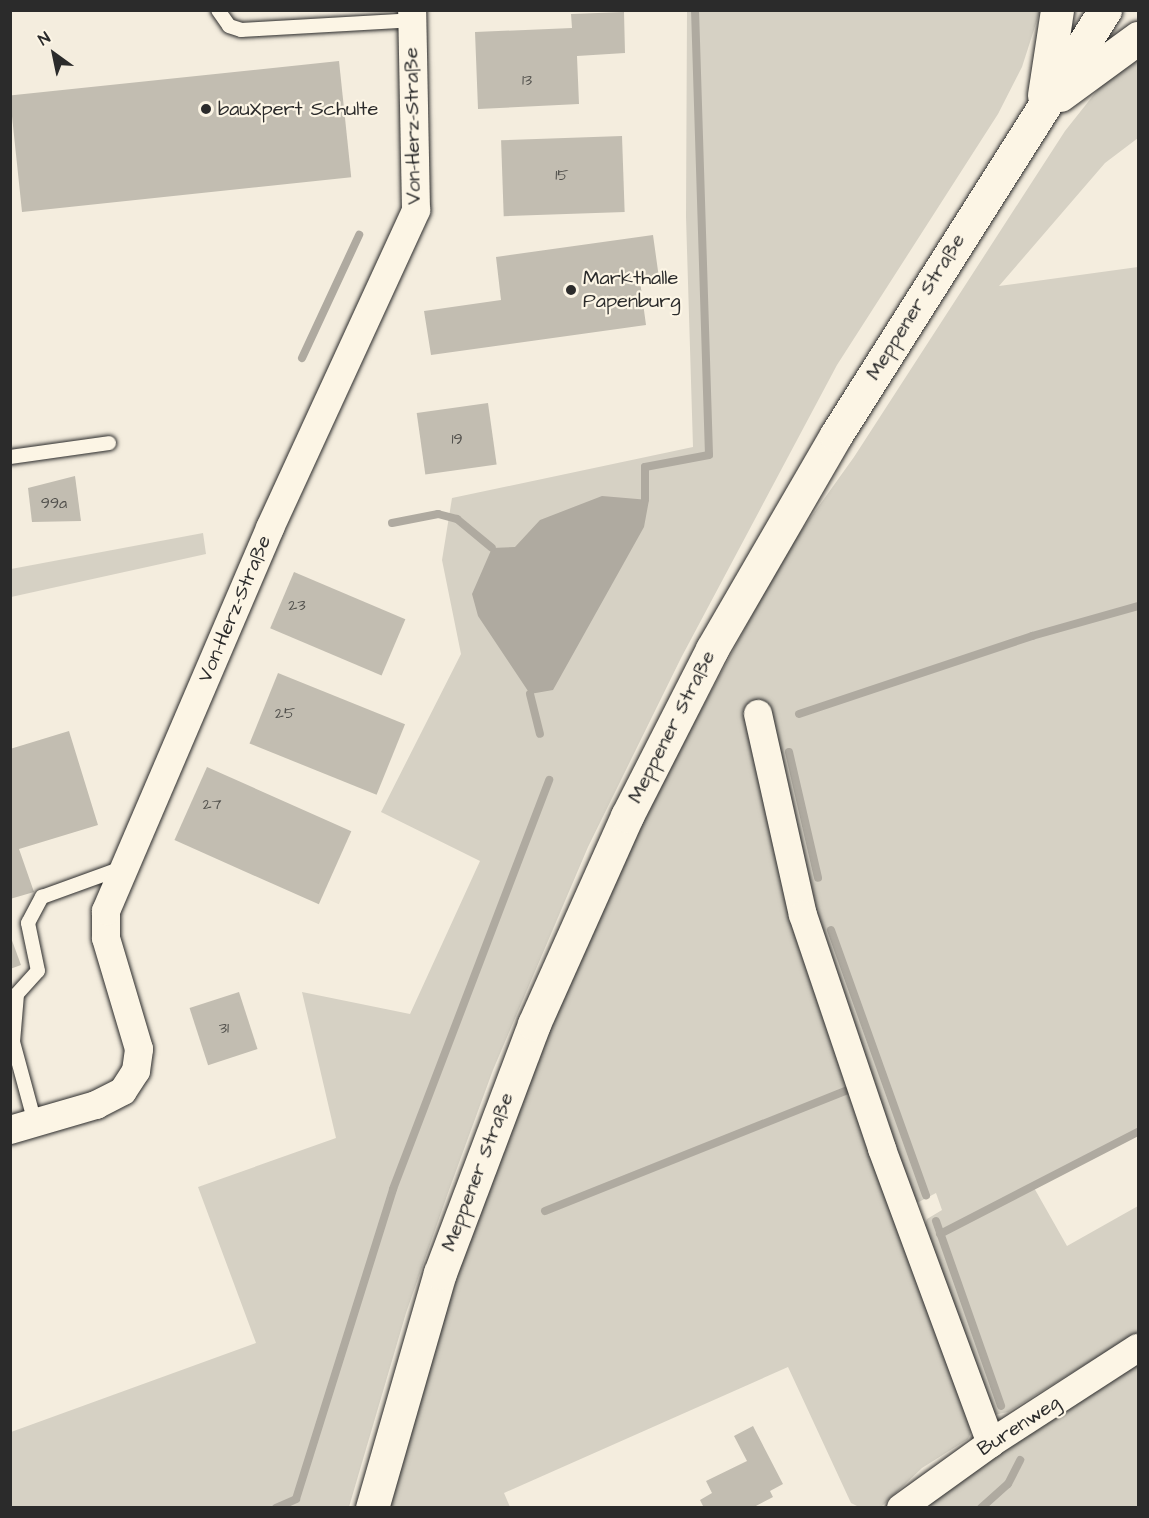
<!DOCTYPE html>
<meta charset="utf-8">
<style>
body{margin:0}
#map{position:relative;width:1149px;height:1518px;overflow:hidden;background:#f4edde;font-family:"Architects Daughter",sans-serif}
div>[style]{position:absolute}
.green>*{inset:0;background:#d6d1c4}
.water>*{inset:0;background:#afaaa0}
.stream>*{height:8px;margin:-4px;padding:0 4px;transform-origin:4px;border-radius:4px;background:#afaaa0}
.building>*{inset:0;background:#c2bdb1;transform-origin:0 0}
.roads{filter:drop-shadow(0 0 2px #2b2b2b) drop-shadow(0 0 2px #2b2b2b)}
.lane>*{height:14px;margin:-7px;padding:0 7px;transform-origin:7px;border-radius:7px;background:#fcf5e5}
.street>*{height:28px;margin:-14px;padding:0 14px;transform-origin:14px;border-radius:14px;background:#fcf5e5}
.primary>*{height:33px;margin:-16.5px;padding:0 16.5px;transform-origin:16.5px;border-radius:16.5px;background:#fcf5e5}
.dots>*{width:16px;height:16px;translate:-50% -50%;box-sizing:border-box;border:3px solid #fcf5e5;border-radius:50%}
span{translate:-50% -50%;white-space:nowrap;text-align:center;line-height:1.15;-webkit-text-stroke:4.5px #fcf5e5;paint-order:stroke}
.number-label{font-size:16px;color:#51504c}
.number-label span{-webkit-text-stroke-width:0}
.poi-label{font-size:20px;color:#2b2b2b}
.left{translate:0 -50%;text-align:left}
.street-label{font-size:20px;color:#2b2b2b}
.frame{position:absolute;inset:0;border:12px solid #2b2b2b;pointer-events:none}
.north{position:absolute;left:24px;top:24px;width:60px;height:60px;-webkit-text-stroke:4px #fcf5e5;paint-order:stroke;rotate:327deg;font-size:16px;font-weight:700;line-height:24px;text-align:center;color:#2b2b2b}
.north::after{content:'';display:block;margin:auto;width:21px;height:27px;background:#2b2b2b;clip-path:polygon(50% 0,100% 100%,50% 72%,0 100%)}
</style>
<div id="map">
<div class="green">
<i style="clip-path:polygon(687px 11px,1040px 11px,1022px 67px,998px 114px,837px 365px,681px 658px,588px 847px,493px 1070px,449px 1190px,406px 1313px,349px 1507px,11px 1508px,11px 1432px,256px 1343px,198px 1187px,336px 1138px,302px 992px,410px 1014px,480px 861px,381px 812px,461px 654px,442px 560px,452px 498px,693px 447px,686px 217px)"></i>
<i style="clip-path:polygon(1138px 52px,1138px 138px,1105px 163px,999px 286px,1138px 267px,1138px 1132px,1033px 1186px,1067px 1246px,1138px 1206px,1138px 1332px,1008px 1412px,994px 1415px,923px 1230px,927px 1219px,942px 1210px,936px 1193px,915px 1204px,756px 741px,974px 1426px,968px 1439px,922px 1468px,881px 1507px,859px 1507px,851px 1503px,788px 1367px,504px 1493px,510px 1507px,386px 1508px,463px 1258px,548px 1031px,651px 803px,786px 552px,854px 457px,1065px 131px,1103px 83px)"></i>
<i style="clip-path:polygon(203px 533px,206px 554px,11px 597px,11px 569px)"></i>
<i style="clip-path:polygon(1138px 1359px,1138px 1507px,928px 1508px,932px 1500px)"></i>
</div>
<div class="water">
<i style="clip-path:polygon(602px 496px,649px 500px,644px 527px,553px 690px,530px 694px,478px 616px,472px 594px,492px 548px,515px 547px,540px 520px)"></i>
</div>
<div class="stream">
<i style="left:302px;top:358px;width:136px;rotate:-65.1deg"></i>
<i style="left:645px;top:499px;width:32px;rotate:-90deg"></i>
<i style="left:645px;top:467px;width:65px;rotate:-10.6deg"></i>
<i style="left:709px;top:455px;width:445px;rotate:-91.8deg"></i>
<i style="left:392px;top:523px;width:47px;rotate:-11.1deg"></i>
<i style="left:438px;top:514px;width:20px;rotate:15deg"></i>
<i style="left:457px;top:519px;width:45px;rotate:39.6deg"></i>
<i style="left:530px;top:694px;width:41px;rotate:76deg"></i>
<i style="left:799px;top:714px;width:246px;rotate:-18.5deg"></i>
<i style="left:1032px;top:636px;width:110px;rotate:-15.8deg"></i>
<i style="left:789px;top:752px;width:129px;rotate:77deg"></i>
<i style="left:831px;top:930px;width:282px;rotate:70.3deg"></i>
<i style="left:545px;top:1211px;width:326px;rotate:-21.8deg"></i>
<i style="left:936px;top:1221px;width:196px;rotate:70.6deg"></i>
<i style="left:940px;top:1234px;width:223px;rotate:-27.3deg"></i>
<i style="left:276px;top:1508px;width:22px;rotate:-24deg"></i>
<i style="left:296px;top:1499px;width:325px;rotate:-72.6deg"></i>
<i style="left:393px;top:1189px;width:438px;rotate:-69.1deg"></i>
<i style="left:981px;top:1508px;width:36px;rotate:-42deg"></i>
<i style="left:1008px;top:1484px;width:27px;rotate:-63deg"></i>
</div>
<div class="building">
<i style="clip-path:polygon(624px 12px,625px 53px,577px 56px,579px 104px,478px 109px,475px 32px,572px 28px,571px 14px)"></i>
<i style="left:339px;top:61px;width:117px;height:331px;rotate:84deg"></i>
<i style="left:622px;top:136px;width:76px;height:121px;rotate:88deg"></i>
<i style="clip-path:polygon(653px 235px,659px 278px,640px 281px,646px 325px,431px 355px,424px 311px,501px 300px,496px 257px)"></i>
<i style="left:488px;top:403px;width:62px;height:72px;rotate:82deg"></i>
<i style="clip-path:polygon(75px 476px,81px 521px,32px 522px,28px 488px)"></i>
<i style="left:294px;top:572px;width:121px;height:61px;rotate:23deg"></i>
<i style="left:278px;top:673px;width:137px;height:76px;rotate:22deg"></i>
<i style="clip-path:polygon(69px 731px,98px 825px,19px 849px,34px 892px,10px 899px,10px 749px)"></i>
<i style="left:207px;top:767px;width:158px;height:80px;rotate:24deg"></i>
<i style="clip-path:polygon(10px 935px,21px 965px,10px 969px)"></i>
<i style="left:239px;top:992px;width:60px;height:52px;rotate:72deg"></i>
<i style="clip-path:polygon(753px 1426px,783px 1484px,770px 1491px,773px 1497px,752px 1508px,704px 1508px,700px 1500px,712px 1493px,706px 1481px,747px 1461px,734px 1436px)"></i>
</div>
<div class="roads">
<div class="lane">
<i style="left:218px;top:10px;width:19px;rotate:55deg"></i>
<i style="left:229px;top:26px;width:13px;rotate:18deg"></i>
<i style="left:241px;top:30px;width:171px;rotate:-3.3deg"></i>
<i style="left:10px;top:457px;width:100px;rotate:-8deg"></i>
<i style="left:35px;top:1123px;width:84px;rotate:-105.2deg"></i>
<i style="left:13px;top:1042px;width:48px;rotate:-85.2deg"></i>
<i style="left:17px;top:994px;width:31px;rotate:-48deg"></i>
<i style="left:38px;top:971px;width:49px;rotate:-101.8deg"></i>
<i style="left:28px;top:923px;width:30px;rotate:-62deg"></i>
<i style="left:42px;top:897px;width:85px;rotate:-19.9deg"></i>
</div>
<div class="street">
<i style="left:758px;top:714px;width:206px;rotate:77.4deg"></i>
<i style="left:803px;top:915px;width:247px;rotate:71.3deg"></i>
<i style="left:882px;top:1149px;width:314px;rotate:69.7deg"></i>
<i style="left:10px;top:1130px;width:90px;rotate:-16.2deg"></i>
<i style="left:96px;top:1105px;width:30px;rotate:-27deg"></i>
<i style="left:123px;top:1091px;width:24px;rotate:-57deg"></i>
<i style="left:136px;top:1071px;width:22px;rotate:-82deg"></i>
<i style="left:139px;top:1049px;width:116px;rotate:-106.6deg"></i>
<i style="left:106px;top:938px;width:27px;rotate:-90deg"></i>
<i style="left:106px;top:911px;width:417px;rotate:-66.8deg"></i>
<i style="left:270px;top:528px;width:350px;rotate:-65.3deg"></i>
<i style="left:416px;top:210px;width:200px;rotate:-91.1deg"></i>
<i style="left:901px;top:1508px;width:111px;rotate:-35.8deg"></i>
<i style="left:991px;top:1443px;width:175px;rotate:-32.9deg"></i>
</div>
<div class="primary">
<i style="left:1044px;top:95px;width:86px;rotate:-81.3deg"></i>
<i style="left:1060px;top:95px;width:97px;rotate:-36.2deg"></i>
<i style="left:372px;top:1508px;width:245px;rotate:-73.9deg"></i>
<i style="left:440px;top:1273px;width:266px;rotate:-69.3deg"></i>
<i style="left:534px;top:1024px;width:228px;rotate:-65.9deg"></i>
<i style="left:627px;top:816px;width:187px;rotate:-63deg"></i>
<i style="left:712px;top:649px;width:247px;rotate:-59.9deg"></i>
<i style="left:836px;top:435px;width:503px;rotate:-57.67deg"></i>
</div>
</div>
<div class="dots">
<i style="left:206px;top:109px;background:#2b2b2b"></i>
<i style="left:571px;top:290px;background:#2b2b2b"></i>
</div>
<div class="number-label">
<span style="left:527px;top:80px">13</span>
<span style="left:562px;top:175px">15</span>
<span style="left:457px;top:439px">19</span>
<span style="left:54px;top:503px">99a</span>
<span style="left:297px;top:605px">23</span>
<span style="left:285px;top:713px">25</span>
<span style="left:212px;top:804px">27</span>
<span style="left:224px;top:1028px">31</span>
</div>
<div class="poi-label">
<span class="left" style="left:218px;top:109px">bauXpert Schulte</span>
<span class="left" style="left:583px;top:290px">Markthalle<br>Papenburg</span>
</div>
<div class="street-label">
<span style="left:413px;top:126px;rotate:-91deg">Von-Herz-Straße</span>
<span style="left:916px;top:307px;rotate:-58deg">Meppener Straße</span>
<span style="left:235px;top:609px;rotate:-67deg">Von-Herz-Straße</span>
<span style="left:672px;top:727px;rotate:-63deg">Meppener Straße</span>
<span style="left:478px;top:1172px;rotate:-69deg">Meppener Straße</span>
<span style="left:1019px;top:1426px;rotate:-33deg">Burenweg</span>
</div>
<div class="frame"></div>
<div class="north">N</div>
</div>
